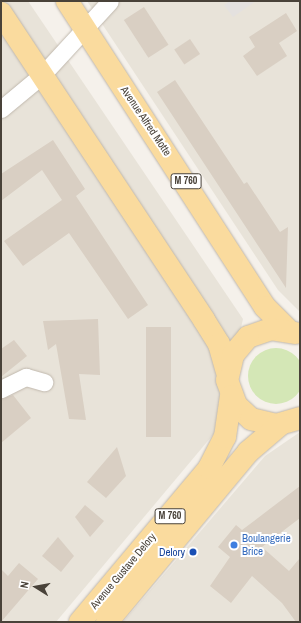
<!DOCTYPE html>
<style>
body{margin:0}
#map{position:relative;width:301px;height:623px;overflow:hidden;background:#f5f1eb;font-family:"Archivo Narrow",sans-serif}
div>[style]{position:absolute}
.residential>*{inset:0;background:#e8e3d9}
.green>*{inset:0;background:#d4e7b6}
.round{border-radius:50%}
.parking>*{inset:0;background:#e4e1df}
.building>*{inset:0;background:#d9cfc3;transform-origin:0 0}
.roads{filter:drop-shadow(0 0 1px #c0b8ad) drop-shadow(0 0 1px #c0b8ad)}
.minor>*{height:17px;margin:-8.5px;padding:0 8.5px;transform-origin:8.5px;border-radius:8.5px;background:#fff}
.primary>*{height:22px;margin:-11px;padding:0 11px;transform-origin:11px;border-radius:11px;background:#fadb9e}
.dots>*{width:11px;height:11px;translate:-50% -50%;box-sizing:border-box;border:2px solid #fff;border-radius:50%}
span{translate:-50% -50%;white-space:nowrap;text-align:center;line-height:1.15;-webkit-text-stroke:4px #fff;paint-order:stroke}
.shield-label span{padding:1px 3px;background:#fff;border:1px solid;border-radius:3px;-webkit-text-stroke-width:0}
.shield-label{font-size:10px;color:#494239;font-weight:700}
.street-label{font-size:11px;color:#494239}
.shop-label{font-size:11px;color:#366cbe}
.left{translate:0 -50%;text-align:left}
.transit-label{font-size:11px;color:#164399}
.right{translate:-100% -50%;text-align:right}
.frame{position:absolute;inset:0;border:2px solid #494239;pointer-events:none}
.north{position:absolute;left:16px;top:567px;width:40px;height:40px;-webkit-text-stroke:3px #fff;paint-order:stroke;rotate:281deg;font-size:11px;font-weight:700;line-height:16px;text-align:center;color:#494239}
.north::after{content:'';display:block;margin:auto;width:14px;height:18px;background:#494239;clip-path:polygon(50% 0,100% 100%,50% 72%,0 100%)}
</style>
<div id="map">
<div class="residential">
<i style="clip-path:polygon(1px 1px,28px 1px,243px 319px,217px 430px,56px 622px,1px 622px)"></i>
<i style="clip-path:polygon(87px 1px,300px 1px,300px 312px,278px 290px)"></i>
<i style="clip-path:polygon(300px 432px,300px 622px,123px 622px,265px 456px)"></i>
</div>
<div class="green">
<i class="round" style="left:248px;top:348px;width:56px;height:56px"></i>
</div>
<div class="parking">
<i style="clip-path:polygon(230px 1px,256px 1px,233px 17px,224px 5px)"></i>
</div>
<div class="building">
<i style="left:144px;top:7px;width:45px;height:24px;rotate:57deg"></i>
<i style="clip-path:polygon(286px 13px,297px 31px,279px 43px,287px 56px,257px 76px,243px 56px,255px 47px,249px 37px)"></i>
<i style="left:190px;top:39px;width:18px;height:19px;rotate:56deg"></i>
<i style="clip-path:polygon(175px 80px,244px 184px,247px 182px,280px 232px,288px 227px,286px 288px,157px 92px)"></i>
<i style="clip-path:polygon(53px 140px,85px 189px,76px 196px,148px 305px,128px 319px,69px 233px,23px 266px,4px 241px,62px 200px,42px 170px,1px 201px,1px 174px)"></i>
<i style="clip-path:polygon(98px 319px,100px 375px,79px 374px,86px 420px,69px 419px,56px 344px,48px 350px,43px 321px)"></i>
<i style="left:146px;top:327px;width:25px;height:110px"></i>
<i style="clip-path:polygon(14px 340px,27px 356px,1px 377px,1px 349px)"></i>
<i style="clip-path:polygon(13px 395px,31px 418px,1px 443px,1px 399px)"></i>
<i style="clip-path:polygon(117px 447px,126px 476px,106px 498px,87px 482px)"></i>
<i style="clip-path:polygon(300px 486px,300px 518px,262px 547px,289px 571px,300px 558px,300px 622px,296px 622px,282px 603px,252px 576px,231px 603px,210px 586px,230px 557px,218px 547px,236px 525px,242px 530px)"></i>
<i style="clip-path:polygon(85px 505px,104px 521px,90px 537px,75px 517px)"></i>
<i style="clip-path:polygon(58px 537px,74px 556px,61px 572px,42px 556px)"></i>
<i style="clip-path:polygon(19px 563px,38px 579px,1px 622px,1px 569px,8px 576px)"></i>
</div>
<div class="roads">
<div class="minor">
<i style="left:1px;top:109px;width:53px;rotate:-39.7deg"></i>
<i style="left:42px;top:75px;width:100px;rotate:-47.4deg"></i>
<i style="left:1px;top:389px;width:28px;rotate:-26deg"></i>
<i style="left:26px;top:377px;width:19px;rotate:16deg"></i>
</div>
<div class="primary">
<i style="left:67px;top:1px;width:364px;rotate:57.1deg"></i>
<i style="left:265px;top:307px;width:34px;rotate:45deg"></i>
<i style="left:1px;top:13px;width:368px;rotate:56.5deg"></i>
<i style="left:204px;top:320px;width:28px;rotate:58deg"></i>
<i style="left:219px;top:344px;width:29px;rotate:74deg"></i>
<i style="left:295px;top:333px;width:24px;rotate:-171deg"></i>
<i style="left:271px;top:329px;width:24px;rotate:161deg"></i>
<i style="left:248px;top:337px;width:23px;rotate:130deg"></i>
<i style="left:233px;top:355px;width:26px;rotate:103deg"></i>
<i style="left:227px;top:380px;width:27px;rotate:70deg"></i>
<i style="left:236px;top:405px;width:21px;rotate:43deg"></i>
<i style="left:251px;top:419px;width:26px;rotate:13deg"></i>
<i style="left:276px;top:425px;width:25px;rotate:-16deg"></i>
<i style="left:80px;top:622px;width:201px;rotate:-50deg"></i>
<i style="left:209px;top:468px;width:35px;rotate:-63deg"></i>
<i style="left:225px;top:437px;width:41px;rotate:-81.7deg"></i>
<i style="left:107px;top:622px;width:221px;rotate:-50.3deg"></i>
<i style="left:248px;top:452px;width:43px;rotate:-40.3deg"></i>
</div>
</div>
<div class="dots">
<i style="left:234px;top:545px;background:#3f7fe0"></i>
<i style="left:193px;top:552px;background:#1a4fb4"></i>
</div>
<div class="shield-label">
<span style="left:186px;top:181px">M 760</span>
<span style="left:170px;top:516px">M 760</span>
</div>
<div class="street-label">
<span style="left:146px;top:121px;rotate:56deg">Avenue Alfred Motte</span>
<span style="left:123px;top:571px;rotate:-50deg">Avenue Gustave Delory</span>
</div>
<div class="shop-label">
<span class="left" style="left:242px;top:545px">Boulangerie<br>Brice</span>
</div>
<div class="transit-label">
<span class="right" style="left:185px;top:552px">Delory</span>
</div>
<div class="frame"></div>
<div class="north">N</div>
</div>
